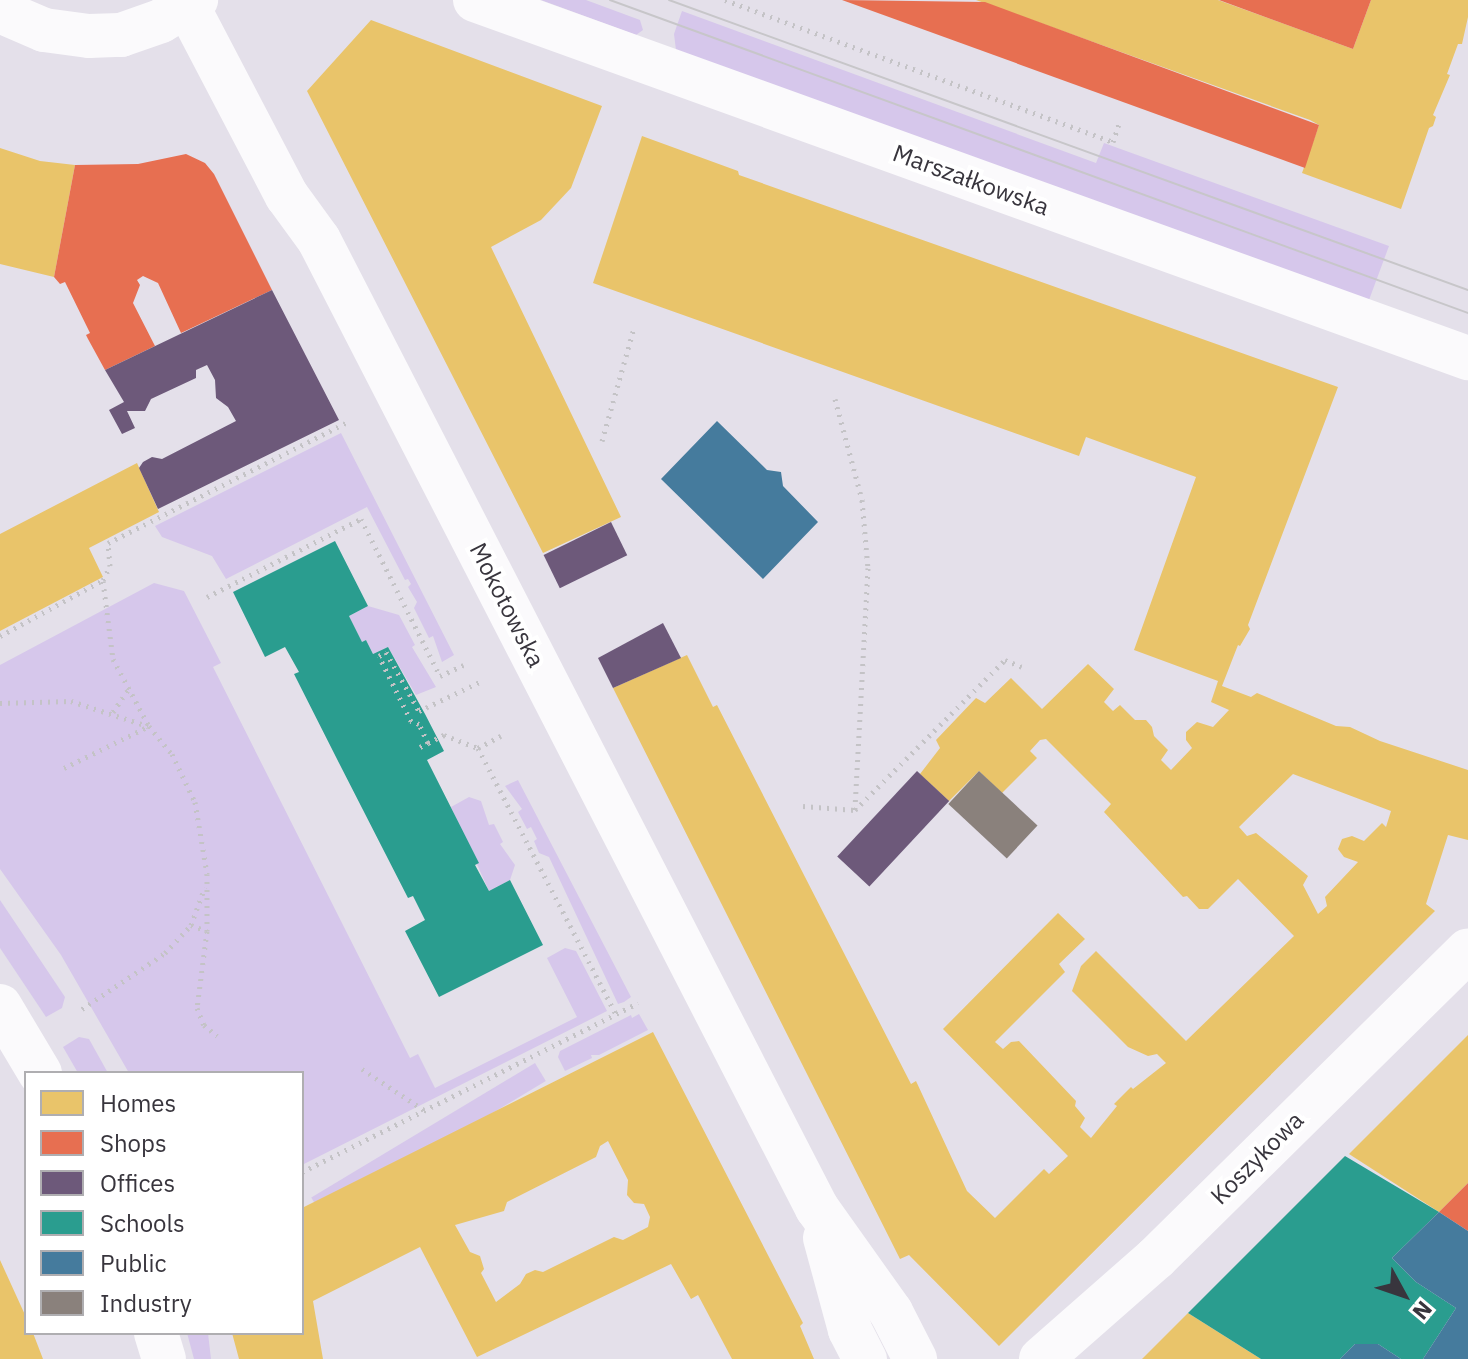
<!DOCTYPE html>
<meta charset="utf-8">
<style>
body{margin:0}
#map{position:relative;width:1468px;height:1359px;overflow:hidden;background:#e4e0ea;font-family:"IBM Plex Sans",sans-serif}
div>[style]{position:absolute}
.green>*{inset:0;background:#d6c7eb;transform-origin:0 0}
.homes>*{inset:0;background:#e9c46a}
.shops>*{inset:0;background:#e76f51}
.offices>*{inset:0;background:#6d597a;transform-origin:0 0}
.schools>*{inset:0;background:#2a9d8f}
.public>*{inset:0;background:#457b9d}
.industry>*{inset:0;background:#8a817c;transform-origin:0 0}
.path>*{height:5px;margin-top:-2.5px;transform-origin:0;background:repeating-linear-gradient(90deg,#c4c3c6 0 2px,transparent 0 8px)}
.minor>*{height:44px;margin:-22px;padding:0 22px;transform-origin:22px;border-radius:22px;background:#fbfafc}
.tram>*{height:2px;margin:-1px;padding:0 1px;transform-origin:1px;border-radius:1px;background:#c7c6c9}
span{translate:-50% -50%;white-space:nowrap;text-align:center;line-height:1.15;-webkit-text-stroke:8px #fff;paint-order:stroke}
.street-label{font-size:24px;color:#38353d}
.legend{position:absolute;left:24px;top:1071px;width:280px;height:264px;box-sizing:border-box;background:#fff;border:2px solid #afaeb1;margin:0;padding:10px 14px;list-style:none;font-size:24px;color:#38353d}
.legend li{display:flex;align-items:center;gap:16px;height:40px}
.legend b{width:40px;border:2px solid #afaeb1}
.north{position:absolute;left:1364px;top:1255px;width:80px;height:80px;-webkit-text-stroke:6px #fff;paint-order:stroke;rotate:130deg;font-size:22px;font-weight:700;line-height:32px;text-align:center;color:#38353d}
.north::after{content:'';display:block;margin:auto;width:28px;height:36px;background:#38353d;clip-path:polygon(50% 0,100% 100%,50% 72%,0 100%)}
</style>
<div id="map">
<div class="green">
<i style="clip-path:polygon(541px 0,586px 0,640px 20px,643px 30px,636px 35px)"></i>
<i style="clip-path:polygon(682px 11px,1096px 163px,1104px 143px,1389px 246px,1369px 300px,676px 50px,674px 34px)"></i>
<i style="clip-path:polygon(341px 433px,454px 655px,442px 662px,433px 636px,429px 638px,414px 608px,417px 602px,408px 587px,411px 584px,408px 579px,405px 580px,367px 507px,226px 579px,212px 556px,162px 537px,155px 526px)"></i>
<i style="clip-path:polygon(154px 583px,184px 591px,221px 663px,213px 667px,410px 1058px,418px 1054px,435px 1088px,577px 1017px,547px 958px,565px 948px,576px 951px,607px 1011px,302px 1165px,302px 1073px,129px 1073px,61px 955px,0 869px,0 665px)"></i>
<i style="clip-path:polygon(368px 606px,399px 615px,415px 645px,412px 647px,436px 687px,416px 695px,388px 647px,373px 654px,366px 640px,362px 642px,349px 616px)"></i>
<i style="clip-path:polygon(518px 780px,631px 997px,624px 1002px,618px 1004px,549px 857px,539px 853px,534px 841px,537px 839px,531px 827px,527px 829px,518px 812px,522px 809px,505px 786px)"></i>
<i style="clip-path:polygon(469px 797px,481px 801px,489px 825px,494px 824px,503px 842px,500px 844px,515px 865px,510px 880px,489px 891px,451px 807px)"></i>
<i style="clip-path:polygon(0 900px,65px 997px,62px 1008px,46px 1017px,0 948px)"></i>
<i style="clip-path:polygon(639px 1014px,648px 1030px,599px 1055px,591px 1055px,592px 1058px,565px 1071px,558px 1057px,560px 1051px,631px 1015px,632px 1018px)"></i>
<i style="clip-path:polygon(79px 1037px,89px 1039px,108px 1073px,78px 1073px,63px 1047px)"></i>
<i style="left:535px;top:1063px;width:21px;height:261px;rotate:59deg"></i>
<i style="clip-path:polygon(187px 1333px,208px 1333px,211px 1359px,194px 1359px)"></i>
</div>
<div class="homes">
<i style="clip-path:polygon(976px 0,1218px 0,1353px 49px,1371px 0,1468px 0,1468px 17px,1462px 44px,1458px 44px,1447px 74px,1450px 75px,1433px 115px,1436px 117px,1433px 126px,1429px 128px,1401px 209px,1302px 173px,1319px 125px,1310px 120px)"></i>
<i style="clip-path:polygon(371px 20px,602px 106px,571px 188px,541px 220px,491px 247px,621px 517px,543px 553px,307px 91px)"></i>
<i style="clip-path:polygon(evenodd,642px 136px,738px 171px,739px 175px,1338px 387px,1248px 625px,1250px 629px,1240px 646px,1238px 645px,1222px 686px,1251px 697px,1257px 693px,1336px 726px,1350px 727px,1380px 741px,1468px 770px,1468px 840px,1448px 835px,1426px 904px,1435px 911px,999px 1346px,909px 1255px,900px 1259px,613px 688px,687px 655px,713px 707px,717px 705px,911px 1084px,916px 1081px,967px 1191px,995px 1218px,1044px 1169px,1049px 1174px,1068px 1156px,943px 1029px,1058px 913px,1085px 939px,1059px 964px,1065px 972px,995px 1042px,1003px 1049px,1011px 1042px,1019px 1041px,1076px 1101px,1075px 1106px,1085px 1118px,1080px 1127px,1091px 1138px,1117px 1106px,1114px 1104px,1131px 1087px,1133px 1089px,1166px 1063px,1157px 1054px,1148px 1056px,1128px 1047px,1072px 991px,1081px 966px,1096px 951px,1186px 1041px,1294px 936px,1238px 879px,1208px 909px,1199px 909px,1187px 896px,1183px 897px,1104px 812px,1111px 804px,1046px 739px,1040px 740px,1030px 751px,1037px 758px,1002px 793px,979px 771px,949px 801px,920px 774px,940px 748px,936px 740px,976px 698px,985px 703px,1011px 678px,1042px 709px,1088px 664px,1114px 689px,1104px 702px,1113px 711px,1120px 705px,1135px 720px,1146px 720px,1152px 727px,1154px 736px,1168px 750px,1161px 760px,1171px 770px,1192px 748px,1186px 740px,1186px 732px,1197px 722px,1213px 727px,1229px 710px,1211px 702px,1218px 681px,1134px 650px,1196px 477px,1086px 437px,1079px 456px,593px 283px,642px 136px,1293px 774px,1391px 811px,1386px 827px,1382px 823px,1364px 841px,1352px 836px,1342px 839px,1338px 849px,1344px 857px,1358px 862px,1325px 897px,1327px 906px,1318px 914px,1303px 885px,1308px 876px,1256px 833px,1247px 836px,1239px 827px,1293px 774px)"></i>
<i style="clip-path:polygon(0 148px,40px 161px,75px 165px,54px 277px,0 264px)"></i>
<i style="clip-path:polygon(137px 463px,159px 512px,89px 548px,103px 577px,0 631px,0 534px)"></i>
<i style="clip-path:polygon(evenodd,653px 1032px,803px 1323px,800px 1326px,814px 1359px,732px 1359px,698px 1295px,691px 1299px,671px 1264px,477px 1357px,420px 1247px,313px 1301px,323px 1359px,239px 1359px,232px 1333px,302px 1333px,302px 1208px,653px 1032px,608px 1141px,628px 1180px,627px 1195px,634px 1203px,644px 1204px,650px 1217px,648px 1227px,623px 1240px,614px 1237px,543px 1272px,535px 1270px,526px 1274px,520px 1284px,496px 1302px,481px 1273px,484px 1269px,480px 1256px,470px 1252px,455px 1225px,504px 1211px,507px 1202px,596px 1157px,600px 1146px,608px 1141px)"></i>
<i style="clip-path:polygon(1468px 1035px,1468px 1183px,1439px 1212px,1349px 1154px)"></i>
<i style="clip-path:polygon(0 1260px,26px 1317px,26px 1333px,33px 1333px,43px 1359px,0 1359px)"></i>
<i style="clip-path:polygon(1188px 1313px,1261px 1359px,1142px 1359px)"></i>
</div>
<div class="shops">
<i style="clip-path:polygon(842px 0,985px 2px,1319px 125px,1305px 168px)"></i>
<i style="clip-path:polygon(1219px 0,1371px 0,1353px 49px)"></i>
<i style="clip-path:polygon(186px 154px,205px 163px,214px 174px,272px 290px,181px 333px,158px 283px,143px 276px,137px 280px,140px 285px,133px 303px,155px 346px,105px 370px,88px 339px,86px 335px,90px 333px,65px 282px,60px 284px,54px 277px,75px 165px,138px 164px)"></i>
<i style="clip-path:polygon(1468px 1183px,1468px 1231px,1439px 1212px)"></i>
</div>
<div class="offices">
<i style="clip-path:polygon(272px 290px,339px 420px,158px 509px,139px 468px,143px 462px,152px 457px,162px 459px,236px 421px,228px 407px,216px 398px,215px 380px,207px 365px,196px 370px,196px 378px,151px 399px,145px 411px,127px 411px,135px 428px,122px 434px,109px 410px,124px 402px,105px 370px)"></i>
<i style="left:611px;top:522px;width:37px;height:75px;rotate:64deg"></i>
<i style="clip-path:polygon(663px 623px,681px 658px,613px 688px,598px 658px)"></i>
<i style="left:917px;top:771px;width:44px;height:117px;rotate:43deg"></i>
</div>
<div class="schools">
<i style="clip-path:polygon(335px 541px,368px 606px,349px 616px,362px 642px,366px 640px,373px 654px,388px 647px,425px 714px,444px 751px,427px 760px,479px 863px,475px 865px,489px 891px,510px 880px,543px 945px,439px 997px,405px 931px,425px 920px,413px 896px,408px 898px,339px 763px,294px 674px,299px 672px,285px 647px,265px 657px,233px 592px)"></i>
<i style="clip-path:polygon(1345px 1156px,1439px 1212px,1392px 1258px,1416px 1282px,1456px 1308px,1423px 1359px,1401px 1359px,1378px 1344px,1355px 1344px,1340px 1359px,1261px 1359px,1188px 1313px)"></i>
</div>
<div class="public">
<i style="clip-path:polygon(717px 421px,767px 470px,781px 472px,783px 486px,818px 522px,763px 579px,661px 479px)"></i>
<i style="clip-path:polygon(1439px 1212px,1468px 1231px,1468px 1359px,1423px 1359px,1456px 1308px,1416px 1282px,1392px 1258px)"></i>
<i style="clip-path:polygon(1355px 1344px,1378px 1344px,1401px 1359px,1340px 1359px)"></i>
</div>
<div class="industry">
<i style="left:979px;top:771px;width:80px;height:45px;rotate:43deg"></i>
</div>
<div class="path">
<i style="left:725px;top:0;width:413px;rotate:20.1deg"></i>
<i style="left:1113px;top:142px;width:19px;rotate:-72deg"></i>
<i style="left:835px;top:399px;width:105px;rotate:75deg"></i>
<i style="left:862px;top:500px;width:68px;rotate:85deg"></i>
<i style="left:868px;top:568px;width:242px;rotate:93.1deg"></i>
<i style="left:602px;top:441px;width:117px;rotate:-74.2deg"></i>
<i style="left:103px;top:581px;width:79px;rotate:82.7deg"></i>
<i style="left:113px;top:659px;width:76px;rotate:61.8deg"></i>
<i style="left:207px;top:597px;width:173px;rotate:-26.9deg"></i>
<i style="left:361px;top:519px;width:176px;rotate:63.3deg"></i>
<i style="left:440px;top:676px;width:26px;rotate:-25deg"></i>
<i style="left:0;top:636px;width:117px;rotate:-28.5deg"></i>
<i style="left:103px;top:580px;width:16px;rotate:-63deg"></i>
<i style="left:110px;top:566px;width:23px;rotate:-95deg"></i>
<i style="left:108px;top:543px;width:270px;rotate:-26.8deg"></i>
<i style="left:0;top:703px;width:71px;rotate:-1.6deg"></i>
<i style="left:71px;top:701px;width:81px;rotate:18deg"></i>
<i style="left:113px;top:712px;width:27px;rotate:-56deg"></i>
<i style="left:428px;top:743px;width:18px;rotate:-27deg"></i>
<i style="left:444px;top:735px;width:36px;rotate:21deg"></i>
<i style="left:478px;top:748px;width:26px;rotate:-28deg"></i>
<i style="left:420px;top:747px;width:9px;rotate:-27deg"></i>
<i style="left:428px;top:743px;width:21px;rotate:-115deg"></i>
<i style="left:419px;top:724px;width:9px;rotate:-159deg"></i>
<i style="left:411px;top:721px;width:72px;rotate:-116.2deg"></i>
<i style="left:379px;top:656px;width:8px;rotate:-30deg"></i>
<i style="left:386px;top:652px;width:68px;rotate:60.8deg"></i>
<i style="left:419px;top:711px;width:70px;rotate:-25.5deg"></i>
<i style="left:478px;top:748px;width:300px;rotate:62.6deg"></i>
<i style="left:64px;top:768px;width:95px;rotate:-26.3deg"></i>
<i style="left:149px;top:726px;width:36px;rotate:51deg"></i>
<i style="left:172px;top:754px;width:53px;rotate:64.4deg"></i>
<i style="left:195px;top:802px;width:73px;rotate:80.5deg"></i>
<i style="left:207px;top:874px;width:57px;rotate:90deg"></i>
<i style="left:207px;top:931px;width:78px;rotate:97.4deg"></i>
<i style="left:197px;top:1008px;width:18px;rotate:68deg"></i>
<i style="left:204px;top:1025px;width:17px;rotate:40deg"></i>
<i style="left:803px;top:806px;width:52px;rotate:4.4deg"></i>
<i style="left:855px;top:810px;width:212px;rotate:-45deg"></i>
<i style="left:1005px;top:660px;width:18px;rotate:22deg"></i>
<i style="left:191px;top:925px;width:17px;rotate:21deg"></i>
<i style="left:82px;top:1009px;width:100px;rotate:-34deg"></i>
<i style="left:165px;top:953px;width:38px;rotate:-47deg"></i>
<i style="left:191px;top:925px;width:40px;rotate:-69.8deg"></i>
<i style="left:362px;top:1069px;width:74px;rotate:33.5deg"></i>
<i style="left:302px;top:1172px;width:376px;rotate:-26.7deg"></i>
</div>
<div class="minor">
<i style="left:475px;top:0;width:1056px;rotate:19.83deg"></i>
<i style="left:188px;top:7px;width:213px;rotate:62.4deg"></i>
<i style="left:287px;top:196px;width:54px;rotate:54deg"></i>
<i style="left:319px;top:240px;width:1089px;rotate:62.78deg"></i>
<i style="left:817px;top:1208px;width:128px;rotate:54.6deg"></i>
<i style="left:891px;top:1312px;width:53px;rotate:62.9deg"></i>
<i style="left:0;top:11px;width:48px;rotate:23.4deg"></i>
<i style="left:44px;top:30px;width:45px;rotate:7.6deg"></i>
<i style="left:89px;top:36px;width:32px;rotate:-2deg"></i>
<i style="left:121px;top:35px;width:42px;rotate:-19.3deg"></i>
<i style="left:161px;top:21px;width:41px;rotate:-31deg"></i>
<i style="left:0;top:1006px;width:78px;rotate:59.2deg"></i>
<i style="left:825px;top:1238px;width:95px;rotate:74.8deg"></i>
<i style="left:850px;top:1330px;width:33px;rotate:63deg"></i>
<i style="left:156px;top:1333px;width:27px;rotate:73deg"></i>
<i style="left:1041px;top:1359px;width:153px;rotate:-41.3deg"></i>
<i style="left:1156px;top:1258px;width:438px;rotate:-44.6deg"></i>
</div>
<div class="tram">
<i style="left:610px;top:0;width:913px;rotate:20.04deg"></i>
<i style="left:669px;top:0;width:850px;rotate:19.95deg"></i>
</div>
<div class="street-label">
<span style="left:971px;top:180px;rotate:20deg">Marszałkowska</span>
<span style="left:507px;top:605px;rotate:63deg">Mokotowska</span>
<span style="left:1257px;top:1158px;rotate:-45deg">Koszykowa</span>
</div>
<ul class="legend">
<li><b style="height:22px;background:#e9c46a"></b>Homes</li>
<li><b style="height:22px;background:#e76f51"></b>Shops</li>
<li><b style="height:22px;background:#6d597a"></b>Offices</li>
<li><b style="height:22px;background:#2a9d8f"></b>Schools</li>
<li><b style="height:22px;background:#457b9d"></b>Public</li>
<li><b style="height:22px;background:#8a817c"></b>Industry</li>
</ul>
<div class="north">N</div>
</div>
